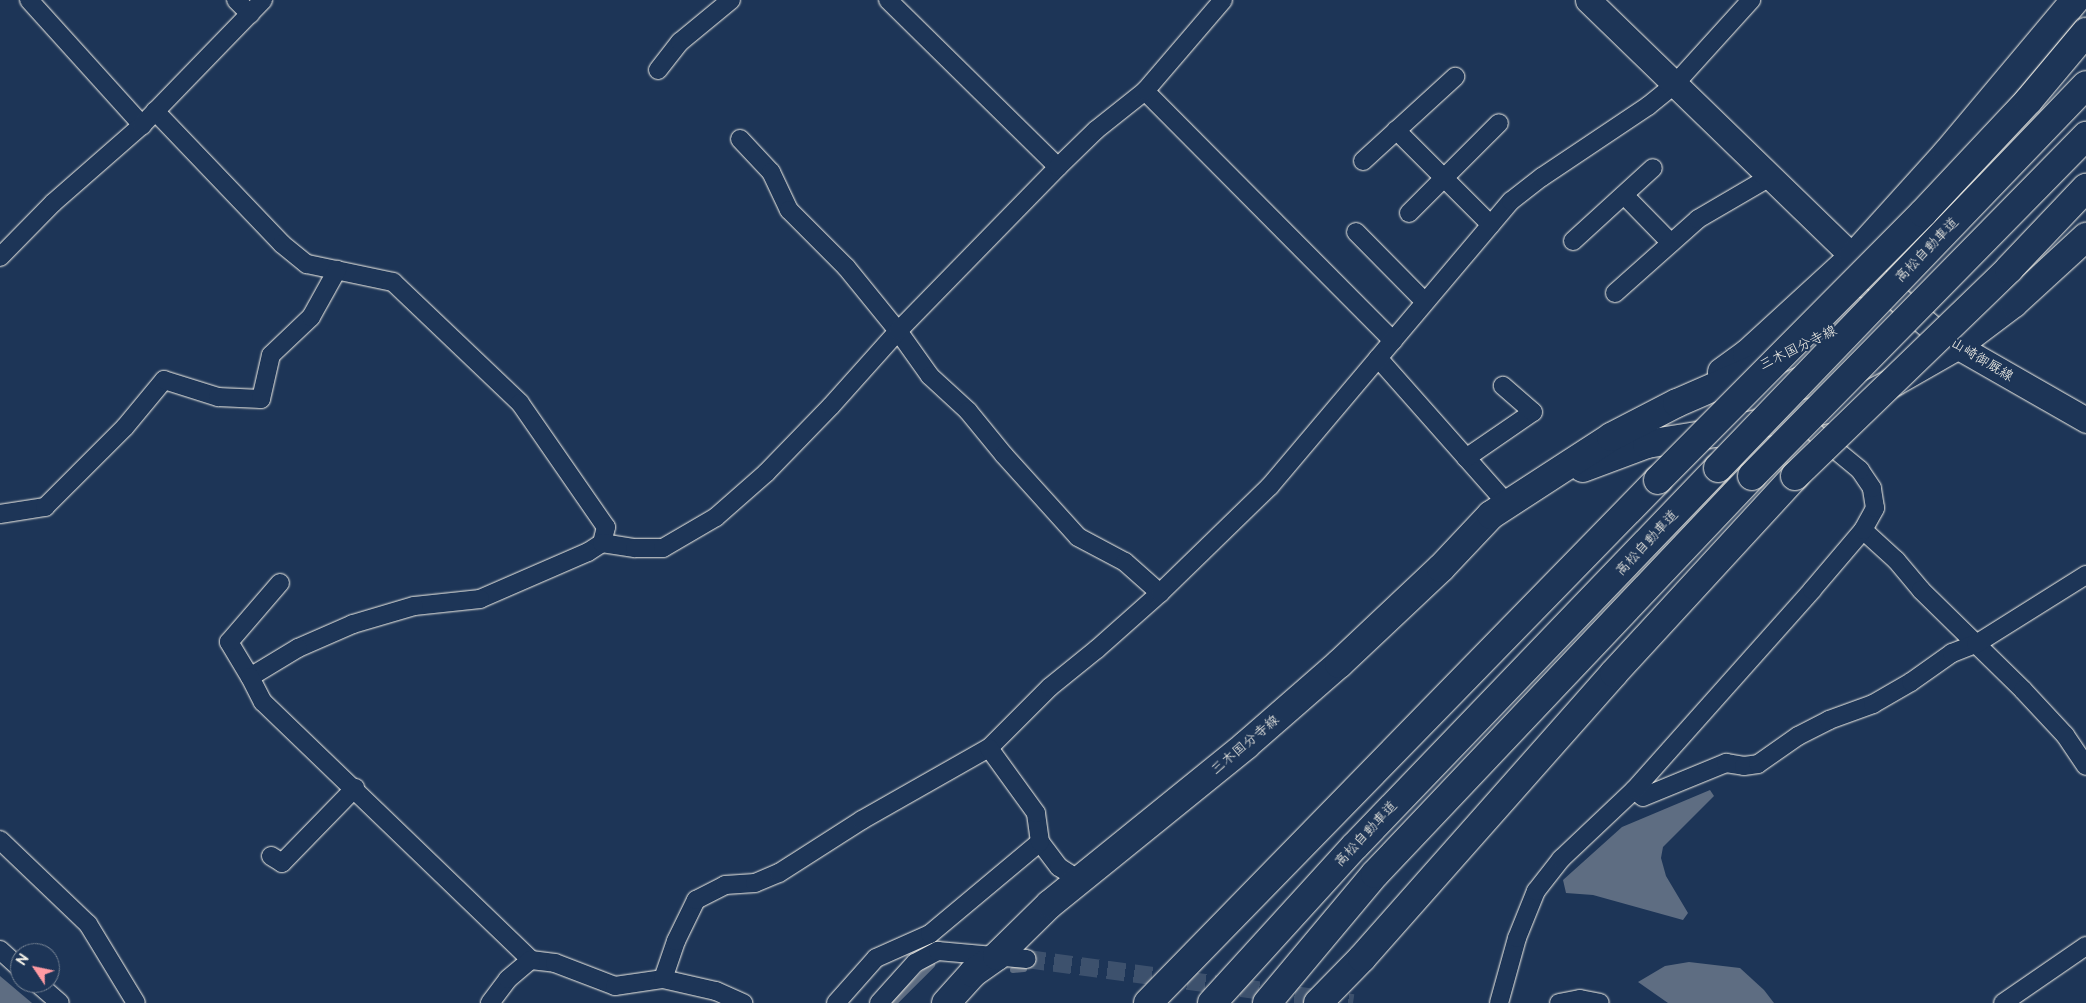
<!DOCTYPE html>
<meta charset="utf-8">
<style>
body{margin:0}
#map{position:relative;width:2086px;height:1003px;overflow:hidden;background:#1d3557;font-family:"Balsamiq Sans","Klee One",sans-serif}
div>[style]{position:absolute}
.water>*{inset:0;background:#5e6d82}
.stream>*{height:6px;margin:-3px;padding:0 3px;transform-origin:3px;border-radius:3px;background:#5e6d82}
.street-tunnel>*{height:18px;margin-top:-9px;transform-origin:0;background:repeating-linear-gradient(90deg,#3d516d 0 18px,transparent 0 27px)}
.roads{filter:drop-shadow(0 0 1px #f4f1e8) drop-shadow(0 0 1px #f4f1e8)}
.street>*{height:18px;margin:-9px;padding:0 9px;transform-origin:9px;border-radius:9px;background:#1d3557}
.secondary>*{height:25px;margin:-12.5px;padding:0 12.5px;transform-origin:12.5px;border-radius:12.5px;background:#1d3557}
.primary>*{height:28px;margin:-14px;padding:0 14px;transform-origin:14px;border-radius:14px;background:#1d3557}
.highway>*{height:28px;margin:-14px;padding:0 14px;transform-origin:14px;border-radius:14px;background:#1d3557}
.bridges{filter:drop-shadow(0 0 1px #f4f1e8) drop-shadow(0 0 1px #f4f1e8)}
.highway-bridge>*{height:28px;margin:-14px;padding:0 14px;transform-origin:14px;border-radius:14px;background:#1d3557}
span{translate:-50% -50%;white-space:nowrap;text-align:center;line-height:1.15;-webkit-text-stroke:4.5px #1d3557;paint-order:stroke}
.street-label{font-size:14px;color:#f4f1e8}
.north{position:absolute;left:10px;top:943px;width:50px;height:50px;box-sizing:border-box;background:#1d3557;border:1px solid #738091;border-radius:50%;rotate:304deg;font-size:14px;font-weight:700;line-height:20px;text-align:center;color:#f4f1e8}
.north::after{content:'';display:block;margin:auto;width:18px;height:22px;background:#ff9aa2;clip-path:polygon(50% 0,100% 100%,50% 72%,0 100%)}
</style>
<div id="map">
<div class="water">
<i style="clip-path:polygon(1710px 790px,1714px 796px,1663px 847px,1661px 858px,1666px 876px,1688px 913px,1683px 920px,1593px 895px,1566px 893px,1563px 880px,1622px 827px)"></i>
<i style="clip-path:polygon(1689px 962px,1740px 968px,1764px 990px,1774px 1003px,1668px 1003px,1638px 982px,1665px 966px)"></i>
<i style="clip-path:polygon(0 976px,32px 1003px,0 1003px)"></i>
</div>
<div class="stream">
<i style="left:1013px;top:970px;width:11px;rotate:-5deg"></i>
<i style="left:894px;top:1003px;width:54px;rotate:-45deg"></i>
</div>
<div class="street-tunnel">
<i style="left:1027px;top:959px;width:329px;rotate:7.7deg"></i>
</div>
<div class="roads">
<div class="street">
<i style="left:29px;top:0;width:169px;rotate:47.9deg"></i>
<i style="left:236px;top:0;width:20px;rotate:45deg"></i>
<i style="left:888px;top:0;width:238px;rotate:44.5deg"></i>
<i style="left:658px;top:70px;width:36px;rotate:-52deg"></i>
<i style="left:680px;top:42px;width:66px;rotate:-39.5deg"></i>
<i style="left:1145px;top:91px;width:352px;rotate:45.2deg"></i>
<i style="left:155px;top:111px;width:184px;rotate:46.3deg"></i>
<i style="left:282px;top:244px;width:32px;rotate:39deg"></i>
<i style="left:307px;top:264px;width:88px;rotate:11.8deg"></i>
<i style="left:393px;top:282px;width:175px;rotate:43.6deg"></i>
<i style="left:520px;top:403px;width:151px;rotate:55.3deg"></i>
<i style="left:606px;top:527px;width:16px;rotate:104deg"></i>
<i style="left:602px;top:543px;width:17px;rotate:147deg"></i>
<i style="left:588px;top:552px;width:118px;rotate:156.5deg"></i>
<i style="left:480px;top:599px;width:66px;rotate:173.9deg"></i>
<i style="left:414px;top:606px;width:64px;rotate:163.6deg"></i>
<i style="left:353px;top:624px;width:60px;rotate:156.4deg"></i>
<i style="left:298px;top:648px;width:56px;rotate:148.9deg"></i>
<i style="left:250px;top:677px;width:41px;rotate:-121deg"></i>
<i style="left:229px;top:642px;width:78px;rotate:-49.2deg"></i>
<i style="left:1396px;top:130px;width:134px;rotate:45deg"></i>
<i style="left:740px;top:139px;width:45px;rotate:46.8deg"></i>
<i style="left:771px;top:172px;width:42px;rotate:64.7deg"></i>
<i style="left:789px;top:210px;width:81px;rotate:45deg"></i>
<i style="left:846px;top:267px;width:82px;rotate:50.9deg"></i>
<i style="left:898px;top:331px;width:55px;rotate:54.6deg"></i>
<i style="left:930px;top:376px;width:52px;rotate:42.6deg"></i>
<i style="left:968px;top:411px;width:57px;rotate:50.7deg"></i>
<i style="left:1004px;top:455px;width:110px;rotate:47.9deg"></i>
<i style="left:1078px;top:537px;width:53px;rotate:28deg"></i>
<i style="left:1125px;top:562px;width:47px;rotate:41.5deg"></i>
<i style="left:1363px;top:161px;width:125px;rotate:-42.4deg"></i>
<i style="left:1624px;top:195px;width:67px;rotate:45.6deg"></i>
<i style="left:1409px;top:213px;width:127px;rotate:-45deg"></i>
<i style="left:1356px;top:232px;width:98px;rotate:45.4deg"></i>
<i style="left:1573px;top:241px;width:108px;rotate:-42.4deg"></i>
<i style="left:0;top:257px;width:76px;rotate:-45.5deg"></i>
<i style="left:53px;top:203px;width:118px;rotate:-41.2deg"></i>
<i style="left:142px;top:125px;width:174px;rotate:-45.9deg"></i>
<i style="left:1615px;top:293px;width:111px;rotate:-41.7deg"></i>
<i style="left:1698px;top:219px;width:83px;rotate:-30.3deg"></i>
<i style="left:1378px;top:358px;width:196px;rotate:48.5deg"></i>
<i style="left:1466px;top:458px;width:81px;rotate:-34.5deg"></i>
<i style="left:1533px;top:412px;width:40px;rotate:-139deg"></i>
<i style="left:0;top:514px;width:46px;rotate:-8.8deg"></i>
<i style="left:45px;top:507px;width:113px;rotate:-45deg"></i>
<i style="left:125px;top:427px;width:61px;rotate:-50.3deg"></i>
<i style="left:164px;top:380px;width:57px;rotate:17.5deg"></i>
<i style="left:218px;top:397px;width:43px;rotate:2.7deg"></i>
<i style="left:261px;top:399px;width:45px;rotate:-77.2deg"></i>
<i style="left:271px;top:355px;width:55px;rotate:-43.5deg"></i>
<i style="left:311px;top:317px;width:54px;rotate:-61deg"></i>
<i style="left:1863px;top:530px;width:45px;rotate:42.3deg"></i>
<i style="left:1896px;top:560px;width:39px;rotate:50deg"></i>
<i style="left:1921px;top:590px;width:143px;rotate:44.4deg"></i>
<i style="left:2023px;top:690px;width:62px;rotate:47deg"></i>
<i style="left:2065px;top:735px;width:37px;rotate:56deg"></i>
<i style="left:602px;top:543px;width:33px;rotate:9deg"></i>
<i style="left:635px;top:548px;width:28px"></i>
<i style="left:663px;top:548px;width:61px;rotate:-30.3deg"></i>
<i style="left:716px;top:517px;width:67px;rotate:-41.3deg"></i>
<i style="left:766px;top:473px;width:93px;rotate:-45.9deg"></i>
<i style="left:831px;top:406px;width:101px;rotate:-48.2deg"></i>
<i style="left:898px;top:331px;width:229px;rotate:-45.7deg"></i>
<i style="left:1058px;top:167px;width:53px;rotate:-44.2deg"></i>
<i style="left:1096px;top:130px;width:63px;rotate:-38.5deg"></i>
<i style="left:1145px;top:91px;width:120px;rotate:-49.4deg"></i>
<i style="left:250px;top:677px;width:28px;rotate:63deg"></i>
<i style="left:263px;top:702px;width:372px;rotate:43.9deg"></i>
<i style="left:531px;top:960px;width:24px;rotate:7deg"></i>
<i style="left:555px;top:963px;width:64px;rotate:21deg"></i>
<i style="left:615px;top:986px;width:49px;rotate:-8.3deg"></i>
<i style="left:663px;top:979px;width:54px;rotate:12.8deg"></i>
<i style="left:716px;top:991px;width:30px;rotate:24deg"></i>
<i style="left:1634px;top:790px;width:11px;rotate:38deg"></i>
<i style="left:1643px;top:797px;width:90px;rotate:-22.3deg"></i>
<i style="left:1726px;top:763px;width:18px;rotate:9deg"></i>
<i style="left:1744px;top:766px;width:14px;rotate:-8deg"></i>
<i style="left:1758px;top:764px;width:49px;rotate:-35deg"></i>
<i style="left:1798px;top:736px;width:35px;rotate:-27deg"></i>
<i style="left:1829px;top:720px;width:47px;rotate:-20deg"></i>
<i style="left:1873px;top:704px;width:44px;rotate:-30.1deg"></i>
<i style="left:1911px;top:682px;width:50px;rotate:-35.3deg"></i>
<i style="left:1952px;top:653px;width:26px;rotate:-21deg"></i>
<i style="left:1976px;top:644px;width:130px;rotate:-32.1deg"></i>
<i style="left:0;top:840px;width:122px;rotate:43.7deg"></i>
<i style="left:88px;top:924px;width:92px;rotate:58.7deg"></i>
<i style="left:1040px;top:842px;width:31px;rotate:53deg"></i>
<i style="left:1059px;top:867px;width:24px;rotate:33deg"></i>
<i style="left:271px;top:856px;width:13px;rotate:32deg"></i>
<i style="left:282px;top:863px;width:105px;rotate:-45.8deg"></i>
<i style="left:0;top:950px;width:27px;rotate:42deg"></i>
<i style="left:663px;top:979px;width:40px;rotate:-71.1deg"></i>
<i style="left:676px;top:941px;width:46px;rotate:-64deg"></i>
<i style="left:696px;top:900px;width:33px;rotate:-27deg"></i>
<i style="left:725px;top:885px;width:30px;rotate:-4deg"></i>
<i style="left:755px;top:883px;width:26px;rotate:-23deg"></i>
<i style="left:779px;top:873px;width:98px;rotate:-32.6deg"></i>
<i style="left:862px;top:820px;width:146px;rotate:-29.6deg"></i>
<i style="left:989px;top:748px;width:86px;rotate:-45deg"></i>
<i style="left:1050px;top:687px;width:60px;rotate:-39deg"></i>
<i style="left:1097px;top:649px;width:84px;rotate:-41.6deg"></i>
<i style="left:1160px;top:593px;width:153px;rotate:-44.2deg"></i>
<i style="left:1270px;top:486px;width:373px;rotate:-49.8deg"></i>
<i style="left:1511px;top:201px;width:39px;rotate:-38deg"></i>
<i style="left:1542px;top:177px;width:128px;rotate:-33.8deg"></i>
<i style="left:1648px;top:106px;width:33px;rotate:-39deg"></i>
<i style="left:1674px;top:85px;width:115px;rotate:-47.8deg"></i>
<i style="left:37px;top:983px;width:30px;rotate:41deg"></i>
<i style="left:490px;top:1003px;width:30px;rotate:-53deg"></i>
<i style="left:508px;top:979px;width:30px;rotate:-40deg"></i>
<i style="left:836px;top:1003px;width:60px;rotate:-48.4deg"></i>
<i style="left:876px;top:958px;width:59px;rotate:-24deg"></i>
<i style="left:930px;top:934px;width:143px;rotate:-39.9deg"></i>
<i style="left:1040px;top:842px;width:29px;rotate:-98deg"></i>
<i style="left:1036px;top:813px;width:80px;rotate:-125.9deg"></i>
<i style="left:879px;top:1003px;width:54px;rotate:-48deg"></i>
<i style="left:915px;top:963px;width:26px;rotate:-28deg"></i>
<i style="left:938px;top:951px;width:89px;rotate:5.1deg"></i>
<i style="left:1499px;top:1003px;width:67px;rotate:-74.5deg"></i>
<i style="left:1517px;top:938px;width:51px;rotate:-68deg"></i>
<i style="left:1536px;top:891px;width:41px;rotate:-52deg"></i>
<i style="left:1561px;top:859px;width:100px;rotate:-43.4deg"></i>
<i style="left:1634px;top:790px;width:268px;rotate:-48.3deg"></i>
<i style="left:1812px;top:590px;width:79px;rotate:-49.6deg"></i>
<i style="left:1863px;top:530px;width:25px;rotate:-61deg"></i>
<i style="left:1875px;top:508px;width:20px;rotate:-99deg"></i>
<i style="left:1872px;top:488px;width:22px;rotate:-124deg"></i>
<i style="left:1860px;top:470px;width:83px;rotate:-140.4deg"></i>
<i style="left:1559px;top:1003px;width:21px;rotate:-11deg"></i>
<i style="left:1580px;top:999px;width:20px;rotate:11deg"></i>
<i style="left:2003px;top:1003px;width:101px;rotate:-34.5deg"></i>
</div>
<div class="secondary">
<i style="left:1588px;top:0;width:414px;rotate:44.1deg"></i>
<i style="left:1885px;top:288px;width:65px;rotate:40.6deg"></i>
<i style="left:1934px;top:330px;width:28px;rotate:35deg"></i>
<i style="left:1957px;top:346px;width:149px;rotate:29.8deg"></i>
</div>
<div class="primary">
<i style="left:1992px;top:166px;width:143px;rotate:-49deg"></i>
<i style="left:1722px;top:372px;width:31px;rotate:-36deg"></i>
<i style="left:1747px;top:354px;width:144px;rotate:-42.5deg"></i>
<i style="left:1853px;top:257px;width:139px;rotate:-47.9deg"></i>
<i style="left:1946px;top:154px;width:201px;rotate:-50deg"></i>
<i style="left:1583px;top:468px;width:68px;rotate:-20.6deg"></i>
<i style="left:1647px;top:444px;width:69px;rotate:-9.2deg"></i>
<i style="left:1715px;top:433px;width:139px;rotate:-12deg"></i>
<i style="left:1851px;top:404px;width:48px;rotate:-27.1deg"></i>
<i style="left:1894px;top:382px;width:73px;rotate:-29.7deg"></i>
<i style="left:1957px;top:346px;width:71px;rotate:-37deg"></i>
<i style="left:2014px;top:303px;width:98px;rotate:-42.5deg"></i>
<i style="left:946px;top:1003px;width:40px;rotate:-48deg"></i>
<i style="left:973px;top:973px;width:29px;rotate:-35deg"></i>
<i style="left:997px;top:956px;width:74px;rotate:-44.5deg"></i>
<i style="left:1050px;top:904px;width:252px;rotate:-39deg"></i>
<i style="left:1246px;top:745px;width:123px;rotate:-41.1deg"></i>
<i style="left:1339px;top:664px;width:140px;rotate:-43.3deg"></i>
<i style="left:1441px;top:568px;width:73px;rotate:-46.7deg"></i>
<i style="left:1491px;top:515px;width:143px;rotate:-33deg"></i>
<i style="left:1611px;top:437px;width:74px;rotate:-27.3deg"></i>
<i style="left:1677px;top:403px;width:135px;rotate:-23.5deg"></i>
<i style="left:1801px;top:349px;width:49px;rotate:-29.2deg"></i>
<i style="left:1844px;top:325px;width:19px;rotate:-43deg"></i>
</div>
<div class="highway">
<i style="left:1148px;top:1003px;width:730px;rotate:-45.72deg"></i>
<i style="left:1212px;top:1003px;width:212px;rotate:-47.7deg"></i>
<i style="left:1355px;top:846px;width:524px;rotate:-46.16deg"></i>
<i style="left:1267px;top:1003px;width:168px;rotate:-50.1deg"></i>
<i style="left:1375px;top:874px;width:548px;rotate:-46.55deg"></i>
<i style="left:1318px;top:1003px;width:63px;rotate:-45.6deg"></i>
<i style="left:1362px;top:958px;width:380px;rotate:-48.5deg"></i>
<i style="left:1614px;top:673px;width:268px;rotate:-47.4deg"></i>
</div>
</div>
<div class="bridges">
<div class="highway-bridge">
<i style="left:1718px;top:468px;width:531px;rotate:-46.14deg"></i>
<i style="left:1752px;top:476px;width:477px;rotate:-45.5deg"></i>
<i style="left:1795px;top:476px;width:298px;rotate:-44deg"></i>
<i style="left:2009px;top:269px;width:112px;rotate:-46.5deg"></i>
<i style="left:1658px;top:480px;width:376px;rotate:-45.2deg"></i>
<i style="left:1923px;top:213px;width:155px;rotate:-46.8deg"></i>
<i style="left:2029px;top:100px;width:89px;rotate:-50deg"></i>
</div>
</div>
<div class="street-label">
<span style="left:1927px;top:250px;rotate:-46deg">高松自動車道</span>
<span style="left:1798px;top:348px;rotate:-26deg">三木国分寺線</span>
<span style="left:1982px;top:360px;rotate:31deg">山崎御厩線</span>
<span style="left:1647px;top:543px;rotate:-47deg">高松自動車道</span>
<span style="left:1245px;top:745px;rotate:-40deg">三木国分寺線</span>
<span style="left:1366px;top:834px;rotate:-47deg">高松自動車道</span>
</div>
<div class="north">N</div>
</div>
